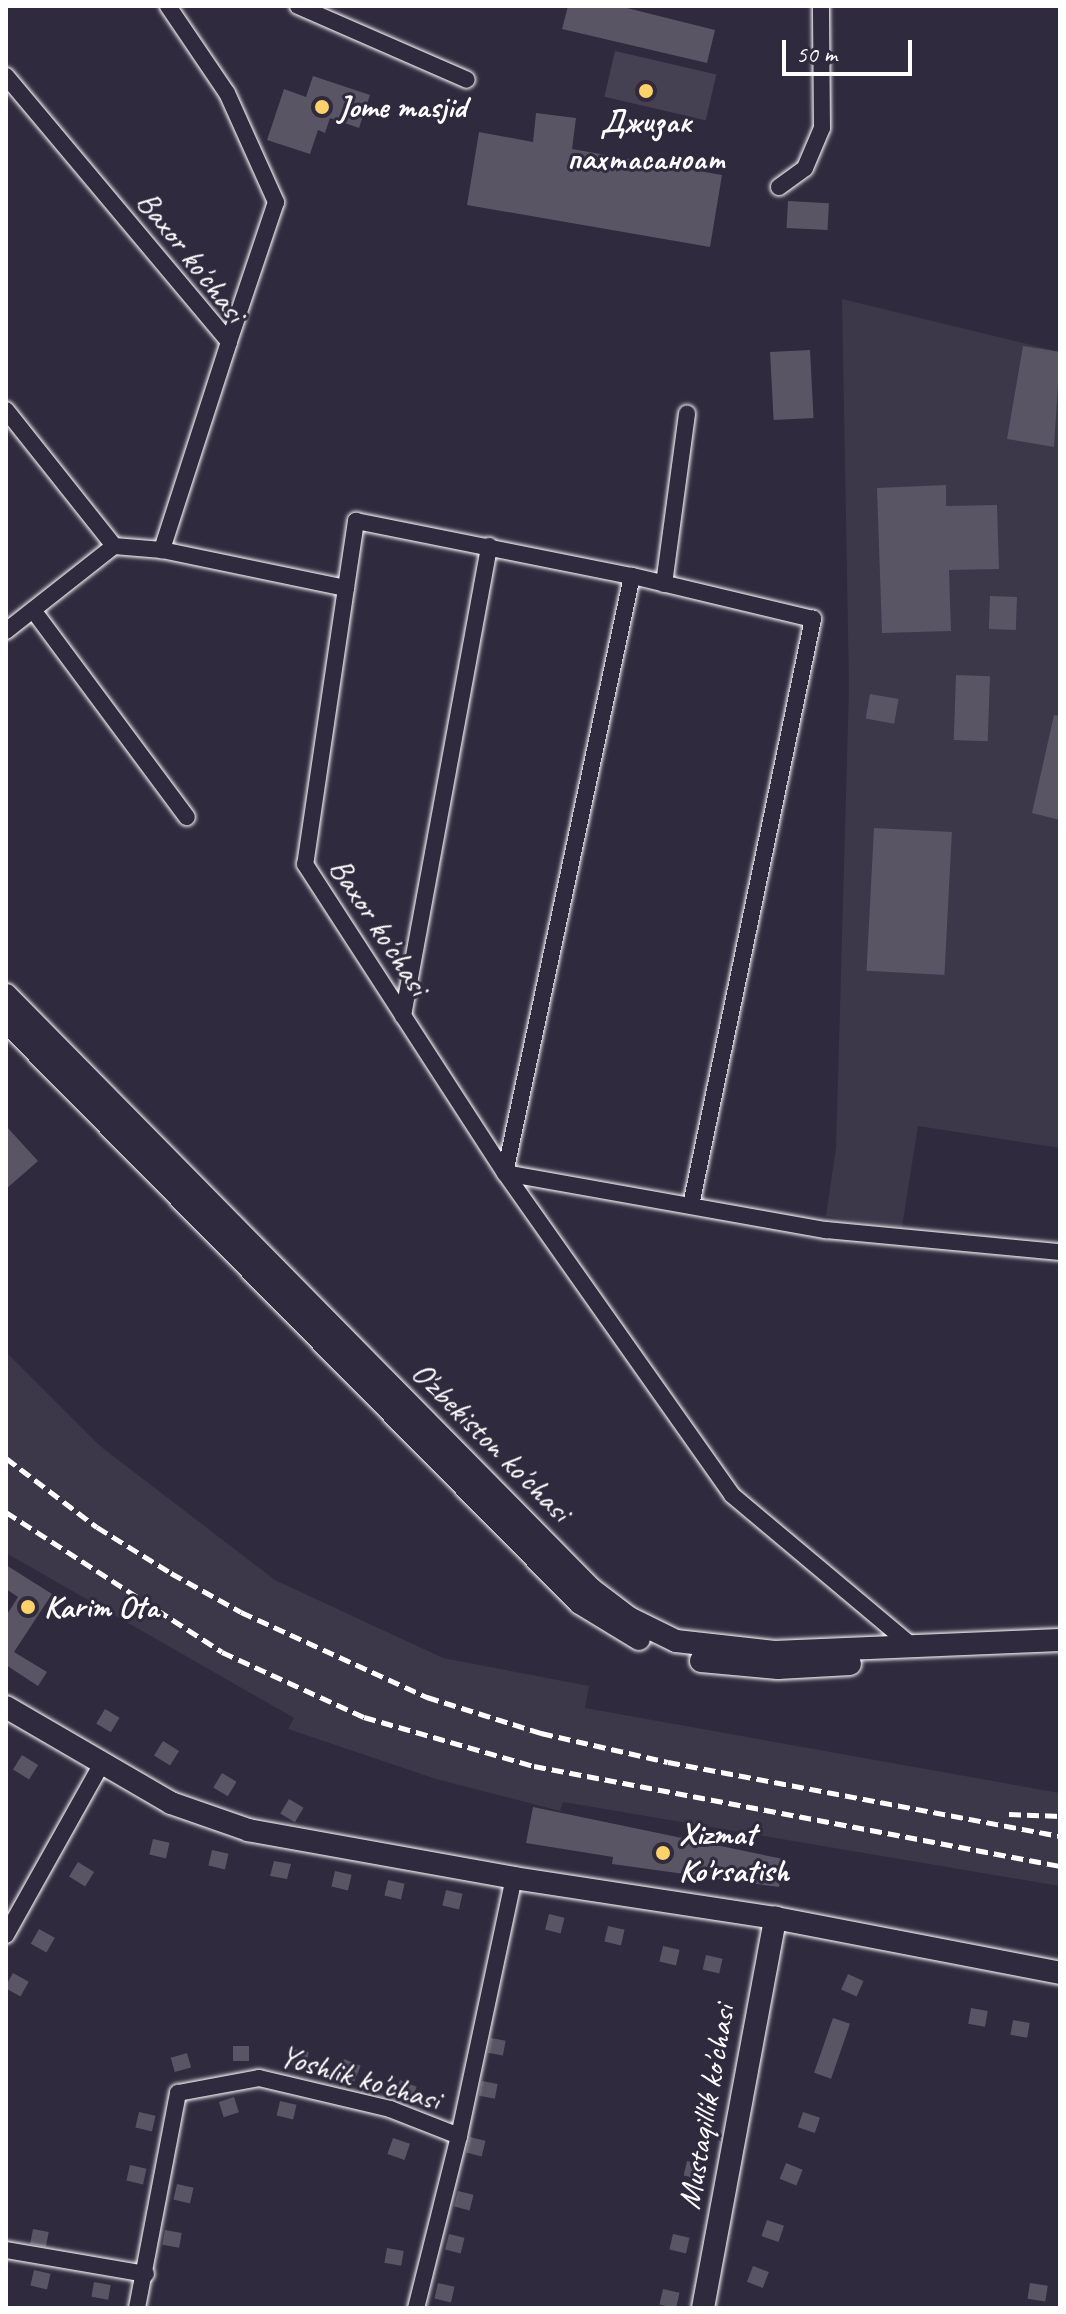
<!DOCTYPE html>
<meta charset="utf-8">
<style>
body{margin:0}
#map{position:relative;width:1066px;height:2314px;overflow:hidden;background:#2f2a3d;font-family:Caveat,sans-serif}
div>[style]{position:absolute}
.built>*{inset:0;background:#3c3749}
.green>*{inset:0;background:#464152;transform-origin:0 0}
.building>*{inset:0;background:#595564;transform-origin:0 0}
.roads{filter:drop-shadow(0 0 2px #fff) drop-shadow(0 0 2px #fff)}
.minor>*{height:16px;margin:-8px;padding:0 8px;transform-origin:8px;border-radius:8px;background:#2f2a3d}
.major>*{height:22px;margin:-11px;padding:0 11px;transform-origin:11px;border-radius:11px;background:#2f2a3d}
.rail>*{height:5px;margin-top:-2.5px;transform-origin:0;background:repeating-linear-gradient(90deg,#fff 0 12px,transparent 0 18px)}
.dots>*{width:22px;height:22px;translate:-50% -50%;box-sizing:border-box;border:4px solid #2f2a3d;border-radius:50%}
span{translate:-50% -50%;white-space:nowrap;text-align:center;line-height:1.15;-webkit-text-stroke:6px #2f2a3d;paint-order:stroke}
.poi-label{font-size:32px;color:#fff;font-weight:700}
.left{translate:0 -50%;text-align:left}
.street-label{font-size:32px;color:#fff}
.frame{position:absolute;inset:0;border:8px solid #fff;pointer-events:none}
.scale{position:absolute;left:782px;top:40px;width:130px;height:36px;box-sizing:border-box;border:4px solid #fff;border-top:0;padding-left:10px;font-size:24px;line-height:28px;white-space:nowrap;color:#fff;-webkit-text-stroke:6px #2f2a3d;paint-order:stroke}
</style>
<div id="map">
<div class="built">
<i style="clip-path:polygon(842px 299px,1060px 352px,1060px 1148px,918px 1126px,902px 1227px,826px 1216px,836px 1148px,849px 687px)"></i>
<i style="clip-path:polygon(6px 1352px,100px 1446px,275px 1580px,443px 1658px,589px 1686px,585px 1708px,1060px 1793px,1060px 1886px,563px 1802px,560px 1811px,436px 1779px,288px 1729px,294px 1718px,6px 1553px)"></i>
</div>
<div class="green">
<i style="left:615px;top:51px;width:104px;height:47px;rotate:13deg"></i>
</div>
<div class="building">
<i style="clip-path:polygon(568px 6px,619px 6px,715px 30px,707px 63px,562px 29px)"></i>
<i style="clip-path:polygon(313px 76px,370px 95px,359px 128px,330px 118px,325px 133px,318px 130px,310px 154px,267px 140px,284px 89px,306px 97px)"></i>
<i style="clip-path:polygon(536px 113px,576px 118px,572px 149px,722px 175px,710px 247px,467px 205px,479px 132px,533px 142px)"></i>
<i style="left:788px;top:201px;width:41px;height:27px;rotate:3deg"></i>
<i style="clip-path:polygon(1023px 346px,1060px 352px,1054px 447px,1007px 439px)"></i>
<i style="left:810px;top:350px;width:68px;height:40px;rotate:87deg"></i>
<i style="clip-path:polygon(946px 485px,946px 506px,997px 505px,999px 569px,949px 570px,951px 631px,882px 633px,877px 488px)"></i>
<i style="left:990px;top:596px;width:27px;height:33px;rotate:2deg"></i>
<i style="left:956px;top:675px;width:34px;height:65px;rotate:2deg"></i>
<i style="left:870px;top:694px;width:29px;height:25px;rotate:10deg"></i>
<i style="clip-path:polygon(1054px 715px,1060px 716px,1060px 820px,1032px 813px)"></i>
<i style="left:874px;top:828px;width:78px;height:143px;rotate:3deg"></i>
<i style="clip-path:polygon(6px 1126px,38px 1161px,6px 1189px)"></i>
<i style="clip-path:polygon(6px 1565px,52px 1594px,14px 1652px,47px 1672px,38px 1686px,6px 1665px,6px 1616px,18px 1597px,6px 1589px)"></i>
<i style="left:105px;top:1709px;width:17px;height:17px;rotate:31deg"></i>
<i style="left:163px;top:1741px;width:19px;height:17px;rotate:32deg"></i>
<i style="left:22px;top:1755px;width:19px;height:17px;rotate:32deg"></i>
<i style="left:222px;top:1773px;width:17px;height:17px;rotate:31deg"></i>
<i style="left:289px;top:1799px;width:17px;height:17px;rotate:31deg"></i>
<i style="clip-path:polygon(533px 1807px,783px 1859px,779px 1887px,612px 1864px,613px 1857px,526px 1843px)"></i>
<i style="left:153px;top:1839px;width:17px;height:16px;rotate:13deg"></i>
<i style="left:212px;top:1850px;width:17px;height:16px;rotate:13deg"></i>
<i style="clip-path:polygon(274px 1861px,291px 1864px,287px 1879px,270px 1876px)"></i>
<i style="left:78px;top:1862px;width:19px;height:17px;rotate:32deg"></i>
<i style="left:335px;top:1871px;width:17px;height:16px;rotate:13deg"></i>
<i style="left:388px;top:1880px;width:17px;height:16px;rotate:13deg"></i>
<i style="left:446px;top:1890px;width:17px;height:16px;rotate:13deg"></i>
<i style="left:549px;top:1914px;width:16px;height:16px;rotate:14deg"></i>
<i style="left:608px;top:1926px;width:17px;height:16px;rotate:13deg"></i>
<i style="left:39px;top:1929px;width:18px;height:17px;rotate:29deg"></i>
<i style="left:663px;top:1946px;width:17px;height:16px;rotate:13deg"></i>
<i style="left:706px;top:1955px;width:17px;height:15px;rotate:13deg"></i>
<i style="left:13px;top:1973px;width:18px;height:17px;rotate:29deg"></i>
<i style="left:848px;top:1974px;width:17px;height:17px;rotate:24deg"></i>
<i style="left:971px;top:2008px;width:17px;height:16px;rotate:10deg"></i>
<i style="left:833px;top:2018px;width:18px;height:58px;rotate:19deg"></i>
<i style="left:1013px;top:2020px;width:17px;height:15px;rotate:10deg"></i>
<i style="left:491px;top:2038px;width:15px;height:15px;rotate:11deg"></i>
<i style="left:233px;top:2046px;width:16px;height:15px"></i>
<i style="left:293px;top:2049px;width:16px;height:16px;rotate:11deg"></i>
<i style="left:187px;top:2053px;width:15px;height:17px;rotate:74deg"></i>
<i style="left:344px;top:2059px;width:18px;height:17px;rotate:22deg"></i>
<i style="left:400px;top:2080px;width:18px;height:17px;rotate:22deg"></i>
<i style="left:482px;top:2081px;width:16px;height:15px;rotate:11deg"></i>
<i style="left:701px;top:2092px;width:17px;height:15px;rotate:13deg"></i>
<i style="left:234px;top:2097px;width:16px;height:16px;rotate:72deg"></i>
<i style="left:280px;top:2101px;width:17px;height:15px;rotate:13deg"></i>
<i style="left:139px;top:2112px;width:17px;height:16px;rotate:13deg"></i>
<i style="left:803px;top:2112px;width:18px;height:16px;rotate:19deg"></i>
<i style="left:470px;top:2137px;width:16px;height:16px;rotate:14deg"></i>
<i style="left:393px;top:2138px;width:18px;height:17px;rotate:19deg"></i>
<i style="left:687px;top:2161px;width:17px;height:15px;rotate:13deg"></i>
<i style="left:786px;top:2163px;width:18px;height:17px;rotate:22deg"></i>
<i style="left:130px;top:2165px;width:17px;height:16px;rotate:13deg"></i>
<i style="left:177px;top:2184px;width:17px;height:16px;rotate:13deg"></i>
<i style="left:458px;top:2191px;width:16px;height:16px;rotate:14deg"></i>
<i style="left:767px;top:2220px;width:18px;height:17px;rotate:19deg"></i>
<i style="left:33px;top:2229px;width:16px;height:15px;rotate:11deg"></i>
<i style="left:165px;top:2230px;width:17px;height:15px;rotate:10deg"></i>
<i style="left:449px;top:2234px;width:16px;height:16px;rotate:14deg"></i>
<i style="left:673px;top:2234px;width:17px;height:16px;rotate:13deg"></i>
<i style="left:387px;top:2248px;width:17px;height:15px;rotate:10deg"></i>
<i style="left:753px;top:2266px;width:17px;height:17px;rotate:21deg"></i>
<i style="left:34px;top:2270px;width:17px;height:16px;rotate:13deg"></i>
<i style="left:94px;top:2282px;width:17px;height:15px;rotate:10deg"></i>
<i style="left:438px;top:2283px;width:17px;height:16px;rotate:13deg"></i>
<i style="left:1030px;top:2283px;width:18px;height:16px;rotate:9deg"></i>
<i style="left:663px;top:2289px;width:17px;height:16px;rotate:13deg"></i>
</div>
<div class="roads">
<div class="minor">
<i style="left:168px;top:6px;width:105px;rotate:55.9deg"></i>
<i style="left:227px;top:93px;width:120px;rotate:65.8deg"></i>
<i style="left:276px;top:202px;width:148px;rotate:108.6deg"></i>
<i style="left:298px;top:6px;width:184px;rotate:23.6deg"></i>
<i style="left:6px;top:76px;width:347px;rotate:50deg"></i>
<i style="left:229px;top:342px;width:219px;rotate:107.9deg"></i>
<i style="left:162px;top:550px;width:48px;rotate:-175.2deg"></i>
<i style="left:779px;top:187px;width:32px;rotate:-36deg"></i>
<i style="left:805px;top:168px;width:43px;rotate:-67deg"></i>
<i style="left:822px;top:128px;width:122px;rotate:-90.5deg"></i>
<i style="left:6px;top:410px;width:174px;rotate:51.5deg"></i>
<i style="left:162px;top:550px;width:188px;rotate:11.7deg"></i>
<i style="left:346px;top:588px;width:68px;rotate:-81.5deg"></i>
<i style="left:356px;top:521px;width:281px;rotate:11.3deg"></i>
<i style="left:664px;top:584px;width:172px;rotate:-82.3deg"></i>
<i style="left:346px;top:588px;width:279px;rotate:98.4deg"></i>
<i style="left:305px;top:864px;width:368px;rotate:57.1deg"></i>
<i style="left:505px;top:1173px;width:326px;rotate:10.1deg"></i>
<i style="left:826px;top:1230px;width:235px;rotate:5.4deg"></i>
<i style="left:33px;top:610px;width:258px;rotate:53.4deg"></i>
<i style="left:6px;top:631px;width:137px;rotate:-38.2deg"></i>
<i style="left:403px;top:1016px;width:478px;rotate:-79.6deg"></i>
<i style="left:691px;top:1205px;width:599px;rotate:-78.24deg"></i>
<i style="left:813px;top:619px;width:186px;rotate:-166.6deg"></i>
<i style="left:632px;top:576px;width:610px;rotate:102.01deg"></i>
<i style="left:505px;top:1173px;width:394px;rotate:54.8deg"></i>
<i style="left:732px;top:1495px;width:235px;rotate:40deg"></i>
<i style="left:6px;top:1935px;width:195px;rotate:-60.8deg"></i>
<i style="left:459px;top:2136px;width:264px;rotate:-78deg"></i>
<i style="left:6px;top:2250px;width:142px;rotate:9.7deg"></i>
<i style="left:137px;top:2308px;width:219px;rotate:-79.2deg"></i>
<i style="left:178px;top:2093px;width:82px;rotate:-10.5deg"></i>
<i style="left:259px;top:2078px;width:135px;rotate:13.3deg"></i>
<i style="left:390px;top:2109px;width:74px;rotate:21.4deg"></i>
<i style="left:459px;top:2136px;width:177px;rotate:104deg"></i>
</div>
<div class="major">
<i style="left:6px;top:995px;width:834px;rotate:45.44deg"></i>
<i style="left:591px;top:1589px;width:48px;rotate:37.3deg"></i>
<i style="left:629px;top:1618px;width:52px;rotate:26.1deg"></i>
<i style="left:676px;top:1641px;width:99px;rotate:6.4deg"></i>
<i style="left:774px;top:1652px;width:286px;rotate:-2.4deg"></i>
<i style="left:6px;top:1021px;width:817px;rotate:45.4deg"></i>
<i style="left:580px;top:1603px;width:69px;rotate:31.4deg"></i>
<i style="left:701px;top:1661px;width:77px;rotate:5.2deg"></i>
<i style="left:778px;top:1668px;width:72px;rotate:-3.2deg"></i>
<i style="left:6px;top:1707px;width:191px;rotate:30.2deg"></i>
<i style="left:171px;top:1803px;width:82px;rotate:19.3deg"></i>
<i style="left:248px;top:1830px;width:270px;rotate:10.2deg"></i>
<i style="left:514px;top:1878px;width:264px;rotate:8.7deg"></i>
<i style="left:775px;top:1918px;width:290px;rotate:10.9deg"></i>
<i style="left:703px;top:2308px;width:397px;rotate:-79.5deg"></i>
</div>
</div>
<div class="rail">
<i style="left:6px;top:1458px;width:114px;rotate:37.2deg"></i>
<i style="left:97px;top:1527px;width:87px;rotate:31.9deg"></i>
<i style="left:171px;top:1573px;width:80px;rotate:29.1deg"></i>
<i style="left:241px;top:1612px;width:205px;rotate:24.6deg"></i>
<i style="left:427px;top:1697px;width:120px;rotate:17.5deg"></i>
<i style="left:541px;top:1733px;width:130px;rotate:12.9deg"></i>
<i style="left:668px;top:1762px;width:399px;rotate:10.7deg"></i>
<i style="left:6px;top:1512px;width:257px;rotate:32.9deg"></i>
<i style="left:222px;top:1652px;width:156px;rotate:24.6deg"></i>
<i style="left:364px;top:1717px;width:177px;rotate:16.1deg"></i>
<i style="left:534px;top:1766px;width:535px;rotate:10.76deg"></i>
<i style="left:1009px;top:1814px;width:51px;rotate:2.2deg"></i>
</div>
<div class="dots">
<i style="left:646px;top:91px;background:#ffd166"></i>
<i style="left:322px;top:107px;background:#ffd166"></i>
<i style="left:28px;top:1607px;background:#ffd166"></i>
<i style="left:663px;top:1853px;background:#ffd166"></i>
</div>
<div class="poi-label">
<span class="left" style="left:338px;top:107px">Jome masjid</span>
<span style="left:646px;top:141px">Джизак<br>пахтасаноат</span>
<span class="left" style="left:44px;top:1607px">Karim Ota</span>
<span class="left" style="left:679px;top:1853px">Xizmat<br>Ko'rsatish</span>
</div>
<div class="street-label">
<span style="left:191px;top:257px;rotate:52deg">Baxor ko'chasi</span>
<span style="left:379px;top:927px;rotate:57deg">Baxor ko'chasi</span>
<span style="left:491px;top:1442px;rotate:45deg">O'zbekiston ko'chasi</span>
<span style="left:360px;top:2078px;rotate:16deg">Yoshlik ko'chasi</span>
<span style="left:707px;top:2107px;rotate:-80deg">Mustaqillik ko'chasi</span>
</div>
<div class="frame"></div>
<div class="scale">50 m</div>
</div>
